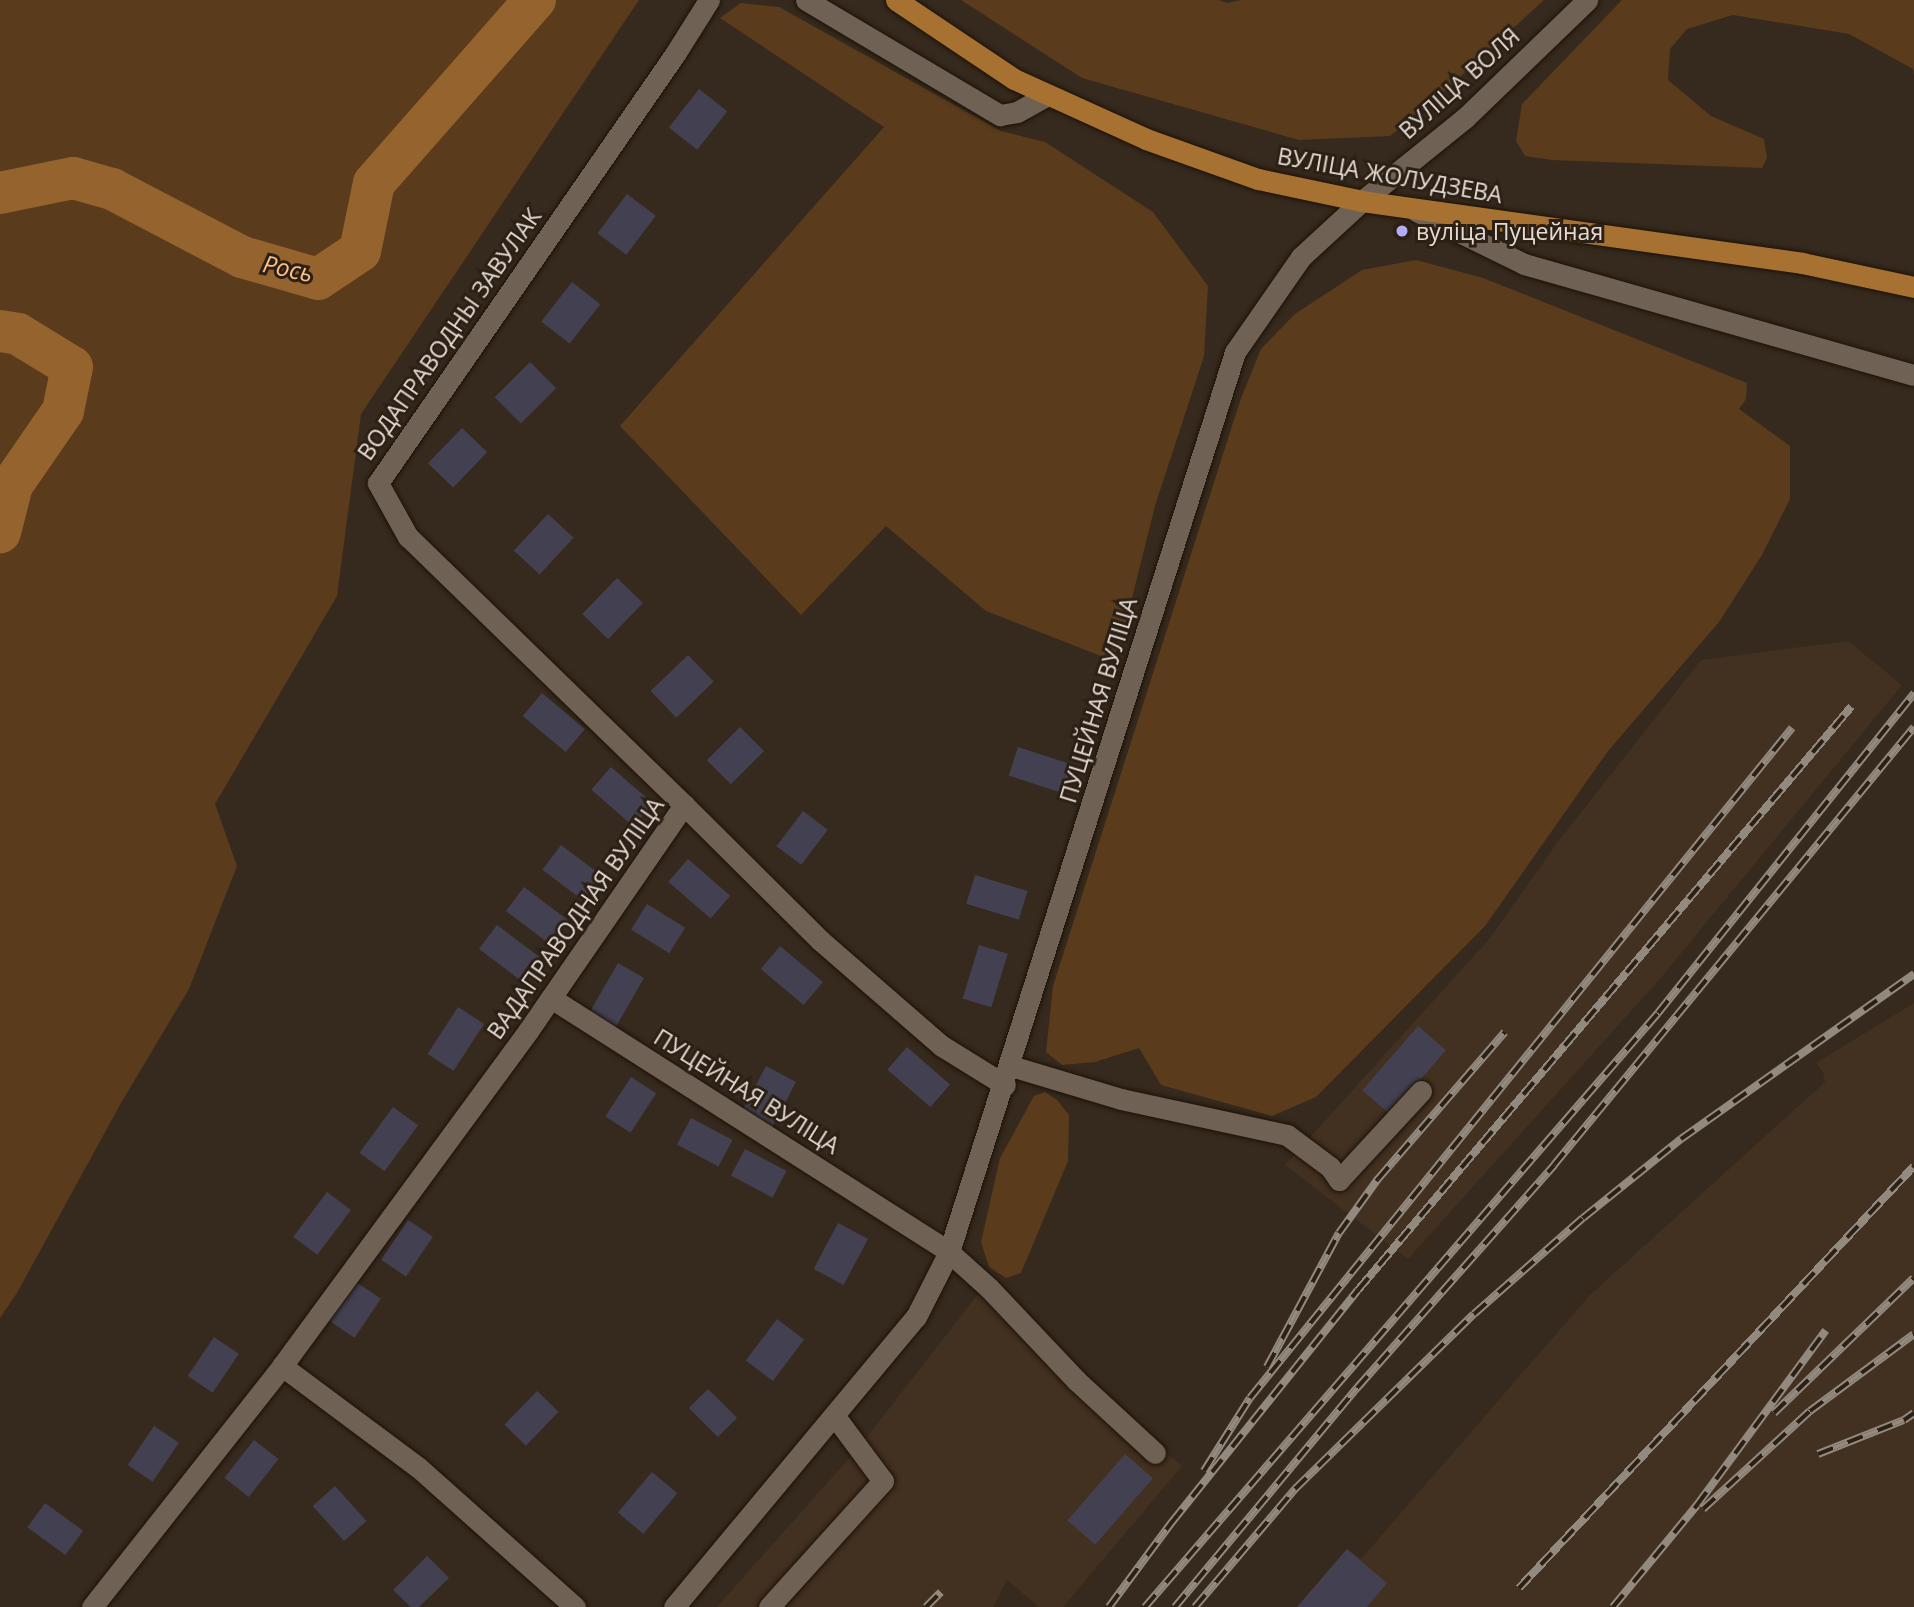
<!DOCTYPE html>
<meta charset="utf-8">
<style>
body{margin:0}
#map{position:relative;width:1914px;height:1607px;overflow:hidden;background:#362a1e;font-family:"Open Sans",sans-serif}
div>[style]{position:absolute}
.built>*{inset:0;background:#423020}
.green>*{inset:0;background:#5a3b1b}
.river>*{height:42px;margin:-21px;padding:0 21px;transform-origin:21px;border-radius:21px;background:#95632e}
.building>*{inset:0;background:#434151;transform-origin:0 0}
.roads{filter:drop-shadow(0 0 2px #1d1208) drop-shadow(0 0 2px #1d1208)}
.minor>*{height:21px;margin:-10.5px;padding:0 10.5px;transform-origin:10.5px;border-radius:10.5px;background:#6f6154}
.major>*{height:21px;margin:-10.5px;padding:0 10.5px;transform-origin:10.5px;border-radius:10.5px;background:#a77231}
.rail>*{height:8px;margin-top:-4px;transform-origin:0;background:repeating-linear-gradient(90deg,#2c2015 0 16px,#92897f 0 32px);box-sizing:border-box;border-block:2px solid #92897f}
.dots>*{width:19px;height:19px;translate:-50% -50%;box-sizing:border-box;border:4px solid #2c2015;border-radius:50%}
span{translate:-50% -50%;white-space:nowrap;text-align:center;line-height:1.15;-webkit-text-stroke:6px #2c2015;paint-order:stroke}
.street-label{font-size:23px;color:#e3dbd4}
.poi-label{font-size:23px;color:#e3dbd4}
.left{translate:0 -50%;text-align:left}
.water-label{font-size:24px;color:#fbc087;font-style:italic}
</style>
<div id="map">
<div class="built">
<i style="clip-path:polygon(1848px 641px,1902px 685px,1659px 980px,1408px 1259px,1285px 1165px,1490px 938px,1557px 843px,1701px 660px)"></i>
<i style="clip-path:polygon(1914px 1003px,1914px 1607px,1297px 1607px,1347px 1549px,1361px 1559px,1589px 1296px,1825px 1082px,1823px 1072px,1816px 1063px)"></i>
<i style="clip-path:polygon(978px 1294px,1182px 1466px,1063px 1607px,1039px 1607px,1007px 1580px,993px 1607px,717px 1607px,860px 1446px)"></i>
</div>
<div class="green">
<i style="clip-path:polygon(0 0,639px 0,361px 414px,337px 596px,215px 804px,237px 866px,189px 989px,121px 1103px,17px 1293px,0 1318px)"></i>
<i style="clip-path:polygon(961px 0,1219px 0,1227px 3px,1241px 0,1544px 0,1436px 99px,1390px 136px,1299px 140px,1082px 78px)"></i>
<i style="clip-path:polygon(1622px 0,1914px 0,1914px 76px,1913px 69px,1849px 34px,1733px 15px,1687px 29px,1670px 49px,1668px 80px,1711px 116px,1764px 139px,1767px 158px,1762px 168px,1552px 160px,1525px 156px,1516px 141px,1522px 104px)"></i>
<i style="clip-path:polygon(741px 3px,779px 7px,1001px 131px,1045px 142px,1153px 212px,1208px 286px,1204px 356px,1155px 506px,1116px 662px,986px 611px,886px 526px,801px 615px,620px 426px,884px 127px,720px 18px)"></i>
<i style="clip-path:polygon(1416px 260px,1483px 278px,1747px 383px,1746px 399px,1739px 409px,1790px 446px,1790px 499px,1762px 555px,1719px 622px,1608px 751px,1485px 926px,1316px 1097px,1272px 1116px,1161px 1085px,1139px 1048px,1095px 1062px,1062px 1065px,1046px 1052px,1053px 986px,1240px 401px,1261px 349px,1295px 314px,1362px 270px)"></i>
<i style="clip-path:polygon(1045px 1092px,1057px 1100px,1069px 1115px,1068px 1161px,1021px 1273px,1006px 1278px,989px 1267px,981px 1242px,1000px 1158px,1034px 1096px)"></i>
</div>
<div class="river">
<i style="left:0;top:193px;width:75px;rotate:-11.6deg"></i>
<i style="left:73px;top:178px;width:41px;rotate:15.8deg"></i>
<i style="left:112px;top:189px;width:147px;rotate:27.6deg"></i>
<i style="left:242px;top:257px;width:79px;rotate:16.1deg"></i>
<i style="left:318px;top:279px;width:50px;rotate:-33.7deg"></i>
<i style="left:360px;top:251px;width:69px;rotate:-78.4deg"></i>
<i style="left:374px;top:183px;width:244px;rotate:-48.7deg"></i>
<i style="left:0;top:331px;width:18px;rotate:9deg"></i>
<i style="left:18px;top:334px;width:63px;rotate:31.4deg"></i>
<i style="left:72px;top:367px;width:45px;rotate:101.6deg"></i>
<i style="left:63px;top:411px;width:90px;rotate:124.6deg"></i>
<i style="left:12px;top:485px;width:49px;rotate:104.3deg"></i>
</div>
<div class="building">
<i style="left:699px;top:89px;width:36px;height:49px;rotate:38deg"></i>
<i style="left:627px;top:194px;width:36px;height:49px;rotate:37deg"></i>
<i style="left:572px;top:282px;width:36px;height:50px;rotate:38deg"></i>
<i style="left:530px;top:362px;width:37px;height:50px;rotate:45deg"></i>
<i style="left:462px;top:428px;width:35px;height:49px;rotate:44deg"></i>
<i style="left:548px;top:514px;width:35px;height:50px;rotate:43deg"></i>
<i style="left:617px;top:578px;width:36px;height:50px;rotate:44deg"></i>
<i style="left:688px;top:655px;width:37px;height:52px;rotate:46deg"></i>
<i style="left:542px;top:693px;width:56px;height:30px;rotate:40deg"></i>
<i style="left:740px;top:727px;width:34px;height:47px;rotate:45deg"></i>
<i style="left:1018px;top:747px;width:57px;height:30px;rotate:18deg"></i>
<i style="left:611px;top:767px;width:56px;height:30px;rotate:41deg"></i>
<i style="left:803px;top:811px;width:31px;height:44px;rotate:37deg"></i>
<i style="left:561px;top:845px;width:55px;height:31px;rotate:37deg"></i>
<i style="left:688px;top:859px;width:56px;height:30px;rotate:41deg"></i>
<i style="left:975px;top:875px;width:55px;height:30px;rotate:17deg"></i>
<i style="left:524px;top:887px;width:56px;height:30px;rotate:37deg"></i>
<i style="left:647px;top:904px;width:45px;height:30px;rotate:32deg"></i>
<i style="left:497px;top:925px;width:56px;height:30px;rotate:37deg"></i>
<i style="left:979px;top:945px;width:30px;height:56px;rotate:17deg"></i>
<i style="left:780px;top:946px;width:56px;height:30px;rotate:40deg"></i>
<i style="left:618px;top:963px;width:30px;height:56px;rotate:30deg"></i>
<i style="left:458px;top:1007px;width:31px;height:56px;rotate:33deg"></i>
<i style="left:1418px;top:1026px;width:37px;height:85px;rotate:41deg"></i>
<i style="left:907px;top:1047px;width:57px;height:30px;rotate:41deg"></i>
<i style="left:766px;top:1066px;width:34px;height:52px;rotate:28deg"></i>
<i style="left:631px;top:1077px;width:30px;height:47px;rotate:33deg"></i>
<i style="left:393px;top:1107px;width:31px;height:57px;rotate:36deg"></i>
<i style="left:691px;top:1118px;width:47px;height:30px;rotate:28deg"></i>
<i style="left:745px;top:1149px;width:47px;height:30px;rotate:28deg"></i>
<i style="left:327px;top:1192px;width:30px;height:56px;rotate:37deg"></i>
<i style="left:408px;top:1220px;width:30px;height:48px;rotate:34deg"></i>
<i style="left:838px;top:1223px;width:34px;height:52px;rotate:28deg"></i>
<i style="left:356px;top:1282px;width:30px;height:47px;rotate:34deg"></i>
<i style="left:777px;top:1319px;width:34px;height:52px;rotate:37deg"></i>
<i style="left:214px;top:1337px;width:30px;height:47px;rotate:34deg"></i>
<i style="left:708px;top:1389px;width:41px;height:27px;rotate:45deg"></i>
<i style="left:537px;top:1391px;width:30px;height:47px;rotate:44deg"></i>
<i style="left:154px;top:1426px;width:30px;height:47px;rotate:34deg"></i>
<i style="left:254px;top:1440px;width:31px;height:48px;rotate:38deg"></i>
<i style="left:1125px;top:1454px;width:37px;height:88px;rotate:41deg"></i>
<i style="left:652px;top:1472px;width:33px;height:53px;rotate:40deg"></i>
<i style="left:335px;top:1486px;width:47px;height:30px;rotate:48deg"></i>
<i style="left:45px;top:1503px;width:47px;height:30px;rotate:36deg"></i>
<i style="clip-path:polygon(1347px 1549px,1387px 1583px,1367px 1607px,1297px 1607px)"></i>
<i style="clip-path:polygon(427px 1556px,449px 1578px,419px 1607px,411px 1607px,393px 1590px)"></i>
</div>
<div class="roads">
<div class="minor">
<i style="left:806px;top:0;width:226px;rotate:30.7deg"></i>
<i style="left:1000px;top:115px;width:17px;rotate:-10deg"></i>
<i style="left:1017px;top:112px;width:35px;rotate:-29deg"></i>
<i style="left:1416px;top:211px;width:120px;rotate:26.1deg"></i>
<i style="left:1524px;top:264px;width:405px;rotate:15.9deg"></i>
<i style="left:684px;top:805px;width:385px;rotate:-135.8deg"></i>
<i style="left:408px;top:537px;width:62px;rotate:-119.1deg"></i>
<i style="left:378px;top:483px;width:522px;rotate:-55.3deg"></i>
<i style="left:675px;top:54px;width:64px;rotate:-57.8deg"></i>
<i style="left:551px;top:998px;width:472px;rotate:32.5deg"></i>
<i style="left:949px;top:1252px;width:54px;rotate:42deg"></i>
<i style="left:989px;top:1288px;width:128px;rotate:46.6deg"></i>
<i style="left:1077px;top:1381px;width:106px;rotate:42.7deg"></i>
<i style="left:1011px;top:1066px;width:115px;rotate:16.7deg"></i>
<i style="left:1121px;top:1099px;width:170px;rotate:12.2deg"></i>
<i style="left:1287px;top:1135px;width:54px;rotate:36.7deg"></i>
<i style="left:1330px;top:1167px;width:16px;rotate:55deg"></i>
<i style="left:1339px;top:1180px;width:121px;rotate:-47.3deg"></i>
<i style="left:92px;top:1607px;width:307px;rotate:-51.7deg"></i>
<i style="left:575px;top:1607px;width:209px;rotate:-138.3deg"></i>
<i style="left:419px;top:1468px;width:171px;rotate:-143.3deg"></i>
<i style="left:282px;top:1366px;width:416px;rotate:-53.7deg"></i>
<i style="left:528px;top:1031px;width:275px;rotate:-55.4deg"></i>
<i style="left:684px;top:805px;width:193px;rotate:44.8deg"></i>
<i style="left:821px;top:941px;width:160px;rotate:41deg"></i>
<i style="left:942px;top:1046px;width:74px;rotate:31.8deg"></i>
<i style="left:674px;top:1607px;width:378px;rotate:-50.2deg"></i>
<i style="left:916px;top:1317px;width:73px;rotate:-63.1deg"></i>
<i style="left:949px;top:1252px;width:944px;rotate:-72.37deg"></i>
<i style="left:1235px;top:352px;width:116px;rotate:-55.2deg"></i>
<i style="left:1301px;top:257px;width:83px;rotate:-42.6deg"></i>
<i style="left:1362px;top:201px;width:132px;rotate:-38.9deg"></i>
<i style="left:1465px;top:118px;width:170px;rotate:-44deg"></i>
<i style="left:769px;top:1607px;width:170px;rotate:-47.9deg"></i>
<i style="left:883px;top:1481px;width:82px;rotate:-126.6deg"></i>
</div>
<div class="major">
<i style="left:896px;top:0;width:142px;rotate:33.8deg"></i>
<i style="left:1014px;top:79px;width:145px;rotate:24.4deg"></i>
<i style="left:1146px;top:139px;width:119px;rotate:19.7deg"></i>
<i style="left:1258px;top:179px;width:106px;rotate:11.9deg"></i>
<i style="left:1362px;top:201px;width:444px;rotate:8deg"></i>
<i style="left:1802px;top:263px;width:115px;rotate:12.1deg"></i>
</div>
</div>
<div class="rail">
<i style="left:1267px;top:1367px;width:152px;rotate:-61.8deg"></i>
<i style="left:1339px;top:1233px;width:67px;rotate:-54.2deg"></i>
<i style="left:1378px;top:1179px;width:194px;rotate:-49.2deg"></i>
<i style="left:1774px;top:1413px;width:194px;rotate:-44deg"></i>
<i style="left:1818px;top:1454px;width:92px;rotate:-21.6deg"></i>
<i style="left:1904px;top:1420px;width:12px;rotate:-35deg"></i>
<i style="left:1204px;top:1471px;width:86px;rotate:-57.8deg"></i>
<i style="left:1250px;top:1398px;width:862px;rotate:-51.03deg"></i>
<i style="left:1703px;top:1509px;width:145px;rotate:-42.5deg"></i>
<i style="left:1810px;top:1411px;width:129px;rotate:-36.5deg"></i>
<i style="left:1519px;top:1588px;width:578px;rotate:-46.89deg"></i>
<i style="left:926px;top:1607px;width:21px;rotate:-45deg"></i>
<i style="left:1109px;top:1607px;width:106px;rotate:-53.5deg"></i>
<i style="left:1172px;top:1522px;width:297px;rotate:-51.3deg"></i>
<i style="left:1358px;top:1290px;width:764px;rotate:-49.78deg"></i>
<i style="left:1145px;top:1607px;width:785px;rotate:-49.18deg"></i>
<i style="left:1658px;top:1013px;width:410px;rotate:-51.3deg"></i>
<i style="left:1175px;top:1607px;width:285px;rotate:-50.3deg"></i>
<i style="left:1357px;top:1388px;width:298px;rotate:-48.5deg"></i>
<i style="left:1554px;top:1165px;width:567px;rotate:-50.58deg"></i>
<i style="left:1195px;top:1607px;width:155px;rotate:-49.7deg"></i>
<i style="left:1295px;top:1489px;width:250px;rotate:-44.4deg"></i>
<i style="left:1474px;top:1314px;width:145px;rotate:-41.4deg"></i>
<i style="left:1583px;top:1218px;width:126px;rotate:-38.9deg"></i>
<i style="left:1681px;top:1139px;width:286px;rotate:-35.3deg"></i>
<i style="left:1613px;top:1607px;width:132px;rotate:-50.5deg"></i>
<i style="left:1697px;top:1505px;width:217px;rotate:-53.6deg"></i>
</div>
<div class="dots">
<i style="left:1402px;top:231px;background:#b5acf8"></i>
</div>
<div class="street-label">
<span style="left:1459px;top:83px;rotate:-42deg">ВУЛІЦА ВОЛЯ</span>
<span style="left:1390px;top:175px;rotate:10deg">ВУЛІЦА ЖОЛУДЗЕВА</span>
<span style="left:449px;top:334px;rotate:-55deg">ВОДАПРАВОДНЫ ЗАВУЛАК</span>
<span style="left:1098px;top:700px;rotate:-73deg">ПУЦЕЙНАЯ ВУЛІЦА</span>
<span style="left:575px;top:918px;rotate:-55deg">ВАДАПРАВОДНАЯ ВУЛІЦА</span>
<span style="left:747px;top:1091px;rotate:32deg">ПУЦЕЙНАЯ ВУЛІЦА</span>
</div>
<div class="poi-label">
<span class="left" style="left:1416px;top:231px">вуліца Пуцейная</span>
</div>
<div class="water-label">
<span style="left:288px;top:268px;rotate:12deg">Рось</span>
</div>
</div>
